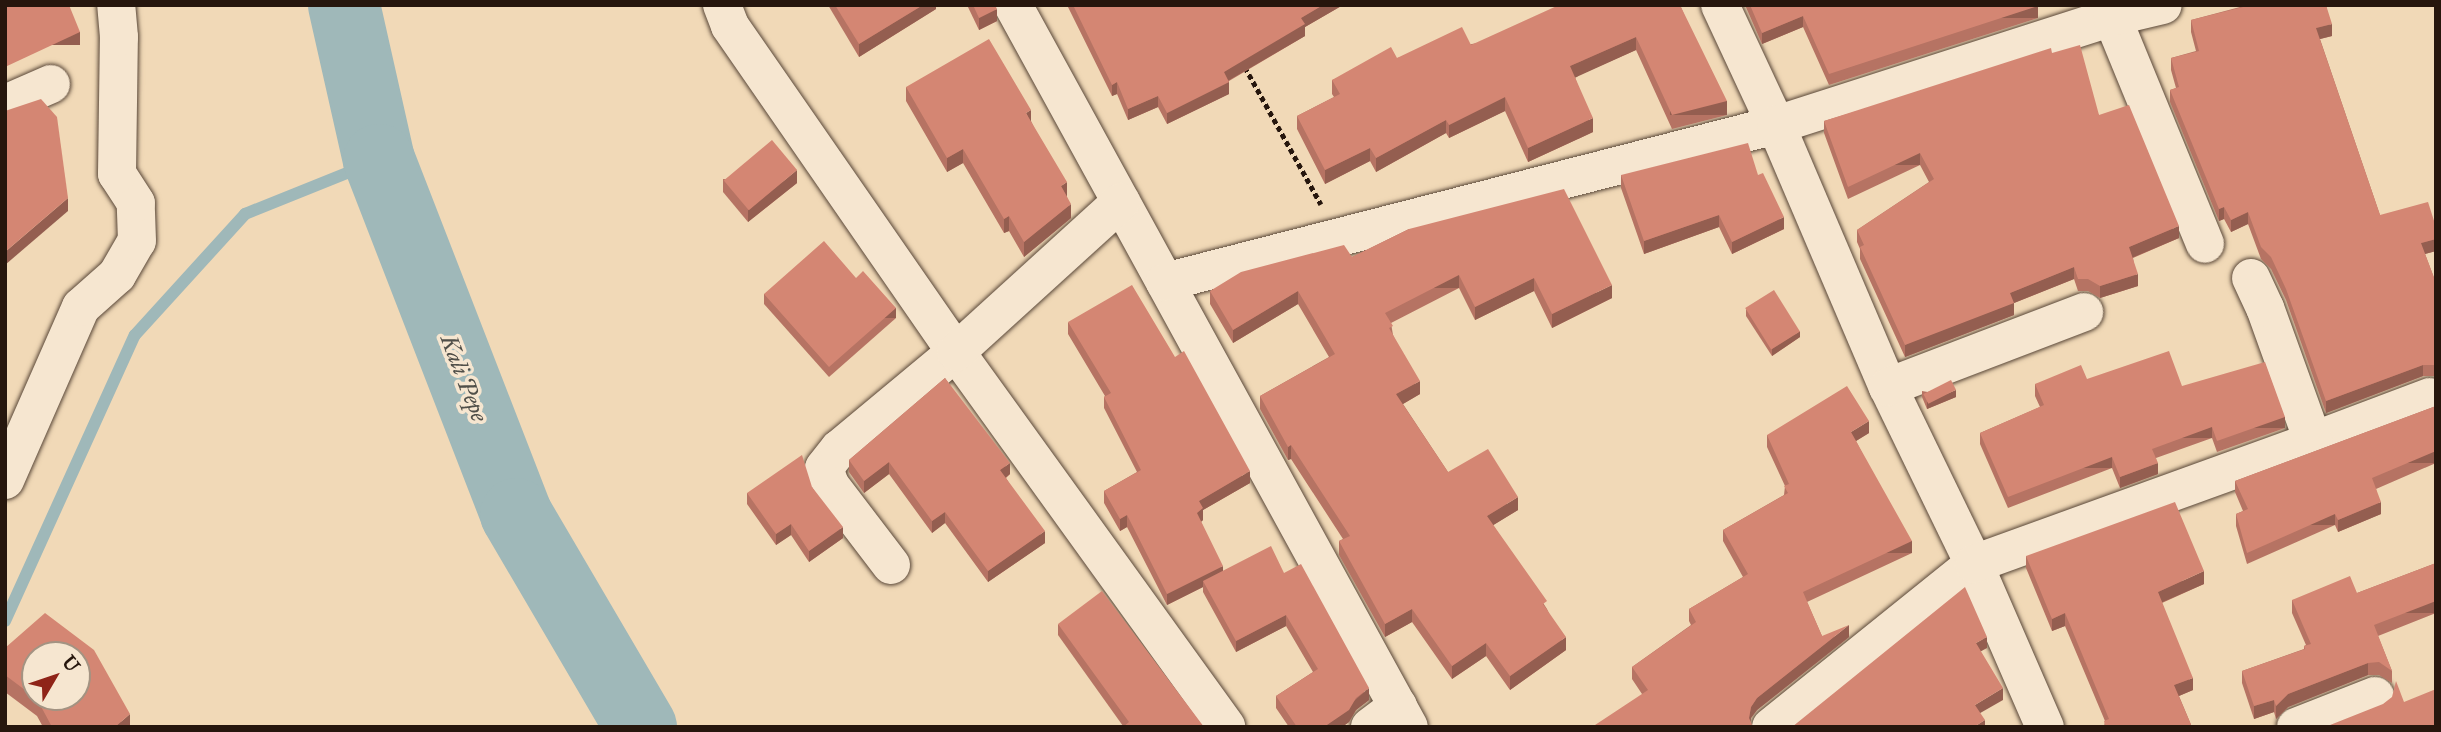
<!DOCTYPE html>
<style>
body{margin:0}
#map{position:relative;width:2441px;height:732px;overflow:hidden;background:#f1d9b7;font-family:"IM FELL Great Primer",serif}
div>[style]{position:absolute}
.stream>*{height:12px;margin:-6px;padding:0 6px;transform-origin:6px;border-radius:6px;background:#9fb8b9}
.river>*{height:72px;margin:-36px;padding:0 36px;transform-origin:36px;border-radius:36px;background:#9fb8b9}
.path>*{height:4.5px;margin-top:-2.25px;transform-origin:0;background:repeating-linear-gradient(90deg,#26160d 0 5px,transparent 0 8.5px)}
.roads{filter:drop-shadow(0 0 2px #594738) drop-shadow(0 0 2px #594738)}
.minor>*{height:38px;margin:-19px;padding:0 19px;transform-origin:19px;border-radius:19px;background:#f6e6d0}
.wall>*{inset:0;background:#b67363}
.shaded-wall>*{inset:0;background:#945e50;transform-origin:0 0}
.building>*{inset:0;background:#d48673;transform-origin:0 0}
span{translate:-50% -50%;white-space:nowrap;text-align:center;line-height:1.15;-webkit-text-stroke:7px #f6e6d0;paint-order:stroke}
.water-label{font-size:23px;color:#504f49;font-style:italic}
.frame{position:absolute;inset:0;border:7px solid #26160d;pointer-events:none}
.north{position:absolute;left:21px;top:641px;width:70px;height:70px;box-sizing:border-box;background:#f6e6d0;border:2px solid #a39382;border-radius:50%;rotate:51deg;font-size:19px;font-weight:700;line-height:28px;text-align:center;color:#26160d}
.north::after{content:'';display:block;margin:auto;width:24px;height:32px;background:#8f2418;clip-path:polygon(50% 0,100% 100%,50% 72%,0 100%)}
</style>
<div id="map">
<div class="stream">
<i style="left:5px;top:621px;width:314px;rotate:-65.6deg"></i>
<i style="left:135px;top:335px;width:164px;rotate:-47.7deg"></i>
<i style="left:245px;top:214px;width:144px;rotate:-21.9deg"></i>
</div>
<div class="river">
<i style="left:344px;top:5px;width:159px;rotate:77.3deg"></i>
<i style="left:379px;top:160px;width:380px;rotate:68.8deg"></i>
<i style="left:516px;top:514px;width:247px;rotate:59.6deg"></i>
</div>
<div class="path">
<i style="left:1245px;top:67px;width:157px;rotate:61deg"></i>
</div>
<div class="roads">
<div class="minor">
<i style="left:722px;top:5px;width:22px;rotate:69deg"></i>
<i style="left:730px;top:26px;width:397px;rotate:55.3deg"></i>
<i style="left:956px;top:352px;width:462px;rotate:54.2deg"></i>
<i style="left:1013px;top:5px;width:823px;rotate:61.26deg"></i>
<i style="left:1720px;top:5px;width:132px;rotate:65deg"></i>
<i style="left:1776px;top:125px;width:285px;rotate:66.9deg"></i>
<i style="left:1888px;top:387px;width:197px;rotate:64.1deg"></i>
<i style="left:1974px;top:564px;width:178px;rotate:66.5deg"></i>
<i style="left:2112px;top:17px;width:245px;rotate:67.7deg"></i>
<i style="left:5px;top:104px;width:50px;rotate:-23.5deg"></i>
<i style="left:1165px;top:282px;width:631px;rotate:-14.41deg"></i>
<i style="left:1776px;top:125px;width:353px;rotate:-17.8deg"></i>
<i style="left:2112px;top:17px;width:52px;rotate:-13.2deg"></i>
<i style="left:1888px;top:387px;width:210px;rotate:-20.9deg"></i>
<i style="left:2313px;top:441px;width:125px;rotate:-20.6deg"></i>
<i style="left:5px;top:480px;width:189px;rotate:-66.3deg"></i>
<i style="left:81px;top:307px;width:48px;rotate:-41.6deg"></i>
<i style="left:117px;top:275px;width:39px;rotate:-60deg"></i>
<i style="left:137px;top:241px;width:38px;rotate:-92deg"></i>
<i style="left:136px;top:203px;width:35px;rotate:-123deg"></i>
<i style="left:117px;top:174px;width:137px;rotate:-89.2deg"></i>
<i style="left:119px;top:37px;width:32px;rotate:-95deg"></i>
<i style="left:891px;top:565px;width:101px;rotate:-127.3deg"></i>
<i style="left:830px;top:485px;width:18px;rotate:-109deg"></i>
<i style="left:824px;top:468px;width:24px;rotate:-52deg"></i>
<i style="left:839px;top:449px;width:152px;rotate:-39.7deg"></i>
<i style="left:956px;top:352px;width:223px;rotate:-42.3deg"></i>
<i style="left:1370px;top:727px;width:35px;rotate:-37deg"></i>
<i style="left:1771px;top:727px;width:260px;rotate:-38.8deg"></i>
<i style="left:1974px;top:564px;width:361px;rotate:-19.9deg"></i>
<i style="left:2313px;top:441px;width:141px;rotate:-109.8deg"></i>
<i style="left:2265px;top:308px;width:33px;rotate:-115deg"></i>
<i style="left:2296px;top:727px;width:85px;rotate:-21.4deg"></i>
</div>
</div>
<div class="wall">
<i style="clip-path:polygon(828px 5px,936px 5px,936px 9px,859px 57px)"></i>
<i style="clip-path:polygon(967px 5px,995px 5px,997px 21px,979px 30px)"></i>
<i style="clip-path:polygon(1067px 5px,1343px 5px,1305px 27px,1305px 36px,1229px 81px,1229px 94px,1167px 124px,1158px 107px,1128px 120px,1117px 94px,1112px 96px)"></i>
<i style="clip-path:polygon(1680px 5px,1727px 115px,1672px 129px,1636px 50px,1575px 77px,1593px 132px,1528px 162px,1505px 111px,1449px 138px,1446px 133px,1376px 172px,1370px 161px,1325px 184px,1297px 129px,1297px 116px,1334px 97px,1332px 94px,1332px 80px,1397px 58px)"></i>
<i style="clip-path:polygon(1745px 5px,2038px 5px,2038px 18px,1829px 85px,1803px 27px,1762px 44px)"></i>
<i style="clip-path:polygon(2239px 5px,2326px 5px,2332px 36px,2320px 39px,2380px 215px,2436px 227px,2436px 251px,2425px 254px,2436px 283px,2436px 376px,2423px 376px,2326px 413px,2286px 300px,2271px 269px,2261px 259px,2248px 224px,2231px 232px,2224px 219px,2219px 221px,2170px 102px,2170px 90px,2176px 88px,2171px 70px,2171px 58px,2196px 51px,2191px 32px,2191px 20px,2240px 7px)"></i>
<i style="clip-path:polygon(2052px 53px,2099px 115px,2179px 238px,2133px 258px,2138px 286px,2100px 298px,2088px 291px,2078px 291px,2074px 279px,2014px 303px,2014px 315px,1905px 357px,1860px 259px,1860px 249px,1857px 242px,1857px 230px,1929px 182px,1920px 165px,1848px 199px,1824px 133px,1824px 121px)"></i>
<i style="clip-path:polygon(906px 87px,1031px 121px,1067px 197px,1071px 218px,1024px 257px,1009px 231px,1004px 233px,963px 163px,947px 172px,906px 101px)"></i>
<i style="clip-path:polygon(1621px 175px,1758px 175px,1784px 229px,1732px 254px,1719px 227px,1644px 254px,1621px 188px)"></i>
<i style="clip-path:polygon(723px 179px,797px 183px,748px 222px,723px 192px)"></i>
<i style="clip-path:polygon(1409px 229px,1612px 298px,1552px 328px,1534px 291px,1475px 320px,1459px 288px,1391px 323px,1393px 335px,1420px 394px,1403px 404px,1448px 472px,1518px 510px,1493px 525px,1547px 609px,1566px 650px,1510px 690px,1486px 656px,1452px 679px,1412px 622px,1385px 637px,1339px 555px,1339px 541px,1343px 539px,1291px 459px,1288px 460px,1260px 409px,1260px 396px,1329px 357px,1298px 304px,1233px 343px,1210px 304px,1210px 291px,1352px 257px)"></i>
<i style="clip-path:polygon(856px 278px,896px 318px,829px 377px,764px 304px,764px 294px)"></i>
<i style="clip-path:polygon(1746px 309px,1800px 337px,1772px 356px,1746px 316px)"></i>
<i style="clip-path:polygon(1068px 322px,1250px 483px,1203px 510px,1203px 520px,1201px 522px,1223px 571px,1284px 573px,1369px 700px,1356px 710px,1349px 722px,1342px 727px,1289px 727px,1276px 708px,1276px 696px,1313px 672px,1286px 626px,1236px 652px,1203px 592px,1203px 587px,1167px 605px,1127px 527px,1120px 531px,1104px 503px,1104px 491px,1137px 472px,1104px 408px,1104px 397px,1105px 396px,1068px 334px)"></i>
<i style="clip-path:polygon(945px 378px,1010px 474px,1006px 478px,1045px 543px,988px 582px,945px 523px,932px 533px,889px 474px,864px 493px,849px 472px,849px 460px)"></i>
<i style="clip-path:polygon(2087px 379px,2182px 386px,2285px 428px,2217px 452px,2212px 438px,2156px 458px,2158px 474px,2120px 488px,2112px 468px,2008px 508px,1980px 444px,1980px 433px,2040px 407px,2035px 396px,2035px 384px)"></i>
<i style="clip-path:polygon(1922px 391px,1956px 397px,1927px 409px,1922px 397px)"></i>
<i style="clip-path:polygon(2436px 406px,2436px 463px,2376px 489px,2381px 514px,2338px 532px,2335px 525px,2247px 564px,2236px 526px,2236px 514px,2243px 511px,2235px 492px,2235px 481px)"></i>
<i style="clip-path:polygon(1869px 433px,1856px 441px,1912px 553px,1807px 602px,1822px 636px,1849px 637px,1757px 710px,1751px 718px,1751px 721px,1642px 694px,1632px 679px,1632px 667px,1691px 625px,1689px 621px,1689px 609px,1743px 577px,1723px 541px,1723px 530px,1784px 495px,1785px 486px,1767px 447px,1767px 435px)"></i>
<i style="clip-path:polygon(812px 487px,843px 538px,809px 562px,791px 535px,776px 545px,747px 504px,747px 493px)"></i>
<i style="clip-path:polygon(2026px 556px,2204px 584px,2162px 603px,2193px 690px,2179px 696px,2192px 727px,2104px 727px,2105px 721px,2065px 626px,2052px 631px,2026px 568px)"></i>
<i style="clip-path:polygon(2436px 563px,2436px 613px,2378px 636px,2392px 671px,2392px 683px,2379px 675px,2368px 675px,2288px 707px,2276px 719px,2274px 712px,2254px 719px,2242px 683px,2242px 671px,2304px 649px,2304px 646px,2306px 645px,2292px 613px,2292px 600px,2357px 593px)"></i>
<i style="clip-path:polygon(1058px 624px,1204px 727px,1123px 726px,1058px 635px)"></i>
<i style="clip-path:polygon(5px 648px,130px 727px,43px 727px,37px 716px,5px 692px)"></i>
</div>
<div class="shaded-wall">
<i style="clip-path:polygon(923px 5px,936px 5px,936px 9px,859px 57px,859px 44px)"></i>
<i style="clip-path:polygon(1323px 5px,1343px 5px,1305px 27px,1305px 36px,1224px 83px,1224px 72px,1301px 18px)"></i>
<i style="left:2038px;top:6px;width:12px;height:220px;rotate:90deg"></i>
<i style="clip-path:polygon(997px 9px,997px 21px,979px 30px,979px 18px)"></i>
<i style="clip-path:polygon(1803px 16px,1803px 27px,1762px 44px,1762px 33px)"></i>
<i style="clip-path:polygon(2332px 24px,2332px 36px,2316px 40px,2316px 28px)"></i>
<i style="left:80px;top:32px;width:13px;height:83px;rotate:90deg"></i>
<i style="clip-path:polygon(1636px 37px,1636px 50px,1570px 80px,1570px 66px)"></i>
<i style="clip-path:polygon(1117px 82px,1117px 94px,1112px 96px,1112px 85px)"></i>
<i style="clip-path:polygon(1229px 82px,1229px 94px,1167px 124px,1167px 113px)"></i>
<i style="clip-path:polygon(1158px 96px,1158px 107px,1128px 120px,1128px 109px)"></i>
<i style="clip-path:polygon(1505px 97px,1505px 111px,1449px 138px,1449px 125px)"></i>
<i style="left:1727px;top:101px;width:14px;height:57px;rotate:90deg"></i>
<i style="clip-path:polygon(1031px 110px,1031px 124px,1026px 113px)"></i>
<i style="clip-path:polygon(1593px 118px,1593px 132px,1528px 162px,1528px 148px)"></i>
<i style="clip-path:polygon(1446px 120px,1446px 133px,1376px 172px,1376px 158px)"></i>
<i style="clip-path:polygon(1370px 148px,1370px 161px,1325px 184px,1325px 170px)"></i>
<i style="clip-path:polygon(963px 149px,963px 163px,947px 172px,947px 158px)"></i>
<i style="left:1920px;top:153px;width:12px;height:80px;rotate:90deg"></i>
<i style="clip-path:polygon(797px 170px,797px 183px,748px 222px,748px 210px)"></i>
<i style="clip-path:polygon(1067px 182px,1067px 197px,1061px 186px)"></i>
<i style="clip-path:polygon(68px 198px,68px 211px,5px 265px,5px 252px)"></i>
<i style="clip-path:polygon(1071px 204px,1071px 218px,1024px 257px,1024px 242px)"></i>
<i style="clip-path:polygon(2224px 207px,2224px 219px,2219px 221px,2219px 209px)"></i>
<i style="clip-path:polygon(2248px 212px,2248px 224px,2231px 232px,2231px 220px)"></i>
<i style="clip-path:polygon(1719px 215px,1719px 227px,1644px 254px,1644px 241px)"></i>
<i style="clip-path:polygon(1009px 216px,1009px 231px,1004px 233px,1004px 219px)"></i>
<i style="clip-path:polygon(1784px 217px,1784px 229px,1732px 254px,1732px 242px)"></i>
<i style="clip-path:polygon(2179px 226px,2179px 238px,2129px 259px,2129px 247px)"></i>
<i style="clip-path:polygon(2436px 239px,2436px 251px,2421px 255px,2421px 243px)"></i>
<i style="clip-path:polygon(2074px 267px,2074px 279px,2014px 303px,2014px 315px,1905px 357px,1905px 345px,2010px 293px)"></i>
<i style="clip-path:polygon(2138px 274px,2138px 286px,2100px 298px,2100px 286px)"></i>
<i style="left:1459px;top:275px;width:13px;height:83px;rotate:90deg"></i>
<i style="clip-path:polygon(1534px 278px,1534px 291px,1475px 320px,1475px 307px)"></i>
<i style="clip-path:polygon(1612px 285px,1612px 298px,1552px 328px,1552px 314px)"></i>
<i style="clip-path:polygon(1298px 291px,1298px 304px,1233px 343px,1233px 330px)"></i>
<i style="left:896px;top:308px;width:10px;height:89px;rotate:90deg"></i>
<i style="clip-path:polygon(1800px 331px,1800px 337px,1772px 356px,1772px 349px)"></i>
<i style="clip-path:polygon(2423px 365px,2423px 376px,2326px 413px,2326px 401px)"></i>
<i style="clip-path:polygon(1420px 381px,1420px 394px,1396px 408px,1396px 394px)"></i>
<i style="clip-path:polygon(1956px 390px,1956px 397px,1927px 409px,1927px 402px)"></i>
<i style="left:2285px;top:417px;width:11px;height:72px;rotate:90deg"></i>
<i style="clip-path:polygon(1869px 421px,1869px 433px,1851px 444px,1851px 432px)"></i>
<i style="left:2212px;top:427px;width:11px;height:64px;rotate:90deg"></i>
<i style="clip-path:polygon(1291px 445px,1291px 459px,1288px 460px,1288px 447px)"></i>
<i style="left:2436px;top:451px;width:12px;height:69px;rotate:90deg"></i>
<i style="left:2112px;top:457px;width:11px;height:111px;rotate:90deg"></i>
<i style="clip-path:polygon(889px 462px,889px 474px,864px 493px,864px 481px)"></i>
<i style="clip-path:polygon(1010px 463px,1010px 474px,1000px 482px,1000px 470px)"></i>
<i style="clip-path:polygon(2158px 463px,2158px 474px,2120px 488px,2120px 477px)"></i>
<i style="clip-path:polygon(1250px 471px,1250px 483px,1203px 510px,1203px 520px,1197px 525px,1197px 513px,1199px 501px)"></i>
<i style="clip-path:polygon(1518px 497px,1518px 510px,1487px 529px,1487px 516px)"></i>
<i style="clip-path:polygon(2381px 502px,2381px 514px,2338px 532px,2338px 520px)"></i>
<i style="clip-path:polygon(945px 512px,945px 523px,932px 533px,932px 521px)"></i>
<i style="left:2335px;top:514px;width:11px;height:96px;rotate:90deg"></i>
<i style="clip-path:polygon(1127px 515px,1127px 527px,1120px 531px,1120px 519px)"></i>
<i style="clip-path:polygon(791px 524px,791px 535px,776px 545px,776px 534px)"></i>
<i style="clip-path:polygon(843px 527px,843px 538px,809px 562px,809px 551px)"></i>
<i style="clip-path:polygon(1045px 531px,1045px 543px,988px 582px,988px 571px)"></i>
<i style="left:1912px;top:541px;width:12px;height:120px;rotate:90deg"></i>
<i style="clip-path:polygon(1223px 566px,1223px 577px,1203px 581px,1203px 587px,1167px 605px,1167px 594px)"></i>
<i style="clip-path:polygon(2204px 571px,2204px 584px,2158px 604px,2158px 592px)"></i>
<i style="left:2436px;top:601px;width:12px;height:66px;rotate:90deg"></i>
<i style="clip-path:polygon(1412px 609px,1412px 622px,1385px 637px,1385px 624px)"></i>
<i style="clip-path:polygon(2065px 613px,2065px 626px,2052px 631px,2052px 619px)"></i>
<i style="clip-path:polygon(1286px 615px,1286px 626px,1236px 652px,1236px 641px)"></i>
<i style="clip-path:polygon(1849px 625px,1849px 637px,1757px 710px,1751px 718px,1750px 727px,1749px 718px,1751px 707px,1757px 698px)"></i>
<i style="clip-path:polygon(1566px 637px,1566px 650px,1510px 690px,1510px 676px)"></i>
<i style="clip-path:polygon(1987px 637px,1987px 648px,1976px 654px,1976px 643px)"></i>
<i style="clip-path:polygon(1486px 643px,1486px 656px,1452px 679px,1452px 666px)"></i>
<i style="clip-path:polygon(2368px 663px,2368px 675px,2288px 707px,2276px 719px,2276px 706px,2288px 694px)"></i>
<i style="clip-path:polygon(2193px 678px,2193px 690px,2174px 698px,2174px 685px)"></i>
<i style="clip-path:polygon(1369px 688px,1369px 700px,1356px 710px,1349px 722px,1342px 727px,1324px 727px)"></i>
<i style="clip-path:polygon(2003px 688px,2003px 700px,1975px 716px,1975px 705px)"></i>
<i style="clip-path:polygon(2274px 700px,2274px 712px,2254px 719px,2254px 706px)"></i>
<i style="clip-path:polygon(130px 714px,130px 727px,115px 727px)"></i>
<i style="clip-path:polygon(1985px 720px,1985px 727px,1977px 727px,1977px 725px)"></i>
</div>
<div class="building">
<i style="clip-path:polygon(5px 5px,69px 5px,80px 32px,5px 67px)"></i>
<i style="clip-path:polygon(835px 5px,923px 5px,859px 44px)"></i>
<i style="clip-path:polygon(973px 5px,995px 5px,997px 9px,979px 18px)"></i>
<i style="clip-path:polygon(1073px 5px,1323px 5px,1301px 18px,1305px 24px,1224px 72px,1229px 82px,1167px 113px,1158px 96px,1128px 109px,1117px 82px,1112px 85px)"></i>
<i style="clip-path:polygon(1559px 5px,1680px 5px,1727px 101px,1672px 115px,1636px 37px,1570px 66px,1593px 118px,1528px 148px,1505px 97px,1449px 125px,1446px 120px,1376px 158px,1370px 148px,1325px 170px,1297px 116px,1340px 94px,1332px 80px,1391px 47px,1397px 58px,1462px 27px,1471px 45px)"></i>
<i style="clip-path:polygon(1750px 5px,2038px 5px,2038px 6px,1829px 74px,1803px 16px,1762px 33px)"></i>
<i style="clip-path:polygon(2243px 5px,2326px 5px,2332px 24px,2316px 28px,2380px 215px,2428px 202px,2436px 227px,2436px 239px,2421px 243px,2436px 283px,2436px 365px,2423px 365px,2326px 401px,2286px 289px,2271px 257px,2261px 247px,2248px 212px,2231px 220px,2224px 207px,2219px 209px,2170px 90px,2179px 87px,2171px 58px,2199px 51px,2191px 20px,2243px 7px)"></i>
<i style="clip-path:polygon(989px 39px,1031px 110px,1026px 113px,1067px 182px,1061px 186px,1071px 204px,1024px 242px,1009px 216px,1004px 219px,963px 149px,947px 158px,906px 87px)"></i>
<i style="clip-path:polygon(2080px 45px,2099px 115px,2129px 105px,2179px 226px,2129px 247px,2138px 274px,2100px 286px,2088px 279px,2078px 279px,2074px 267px,2010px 293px,2014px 303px,1905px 345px,1860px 247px,1864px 245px,1857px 230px,1934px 179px,1920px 153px,1848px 187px,1824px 121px,2051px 48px,2052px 53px)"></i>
<i style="clip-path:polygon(41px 99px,57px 117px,68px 198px,5px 252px,5px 111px)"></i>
<i style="left:772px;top:140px;width:39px;height:63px;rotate:50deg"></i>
<i style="clip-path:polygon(1748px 143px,1758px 175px,1763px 173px,1784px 217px,1732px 242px,1719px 215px,1644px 241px,1621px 175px)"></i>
<i style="clip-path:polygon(1564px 189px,1612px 285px,1552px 314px,1534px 278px,1475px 307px,1459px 275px,1385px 313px,1393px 326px,1389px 328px,1420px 381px,1396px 394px,1448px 472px,1488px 449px,1518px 497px,1487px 516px,1547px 601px,1543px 604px,1566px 637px,1510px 676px,1486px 643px,1452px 666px,1412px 609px,1385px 624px,1339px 541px,1350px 536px,1291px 445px,1288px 447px,1260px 396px,1335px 354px,1298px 291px,1233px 330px,1210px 291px,1241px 272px,1344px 245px,1352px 257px,1409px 229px)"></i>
<i style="clip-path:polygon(824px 241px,856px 278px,863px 271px,896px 308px,829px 367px,764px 294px)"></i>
<i style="clip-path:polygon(1132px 285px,1175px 357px,1184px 351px,1250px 471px,1199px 501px,1203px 508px,1197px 513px,1223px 566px,1167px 594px,1127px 515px,1120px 519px,1104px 491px,1141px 470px,1104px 397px,1111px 393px,1068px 322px)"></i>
<i style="left:1774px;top:290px;width:49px;height:34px;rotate:58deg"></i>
<i style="clip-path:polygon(2169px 351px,2182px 386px,2265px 362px,2285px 417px,2217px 441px,2212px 427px,2152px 449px,2158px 463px,2120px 477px,2112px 457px,2008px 497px,1980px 433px,2044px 405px,2035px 384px,2081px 365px,2087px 379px)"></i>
<i style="clip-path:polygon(945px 378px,1010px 463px,1000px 470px,1045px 531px,988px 571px,945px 512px,932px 521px,889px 462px,864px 481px,849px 460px)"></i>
<i style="left:1951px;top:380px;width:11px;height:31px;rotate:63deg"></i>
<i style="clip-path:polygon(1847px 386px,1869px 421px,1851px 432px,1912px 541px,1803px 592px,1822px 636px,1849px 625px,1757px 698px,1751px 707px,1749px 718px,1753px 727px,1592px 727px,1648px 690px,1632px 667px,1696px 622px,1689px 609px,1748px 574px,1723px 530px,1788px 493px,1784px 486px,1789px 484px,1767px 435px)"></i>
<i style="clip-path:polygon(2436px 406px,2436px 451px,2372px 478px,2381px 502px,2338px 520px,2335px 514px,2247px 553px,2236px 514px,2248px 509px,2235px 481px)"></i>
<i style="clip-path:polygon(802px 455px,812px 487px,843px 527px,809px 551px,791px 524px,776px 534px,747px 493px)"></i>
<i style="clip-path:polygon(2175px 502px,2204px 571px,2158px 592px,2193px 678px,2174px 685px,2192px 727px,2106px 727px,2104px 721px,2109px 719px,2065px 613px,2052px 619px,2026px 556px)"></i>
<i style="clip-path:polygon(1271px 546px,1284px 573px,1301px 564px,1369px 688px,1356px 698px,1349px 710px,1324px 727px,1297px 727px,1276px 696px,1318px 669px,1286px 615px,1236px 641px,1203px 581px)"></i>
<i style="clip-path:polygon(2436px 563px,2436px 601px,2374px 625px,2392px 671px,2379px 662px,2368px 663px,2288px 694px,2276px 706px,2274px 700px,2254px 706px,2242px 671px,2305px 649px,2304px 646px,2311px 644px,2292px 600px,2350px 576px,2357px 593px)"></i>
<i style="clip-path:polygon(1965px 587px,1987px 637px,1976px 643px,2003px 688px,1975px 705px,1985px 720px,1977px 725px,1978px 727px,1792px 727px)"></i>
<i style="clip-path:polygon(1102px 591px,1204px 727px,1123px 727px,1129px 722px,1058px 624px)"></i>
<i style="clip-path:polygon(evenodd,45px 613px,94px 650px,130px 714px,115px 727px,52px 727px,37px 699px,5px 675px,5px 648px,45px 613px,35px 655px,77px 655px,77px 697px,35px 697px,35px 655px)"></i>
<i style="clip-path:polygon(2396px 681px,2404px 702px,2436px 689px,2436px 727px,2325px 727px,2383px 704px,2392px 697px)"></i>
</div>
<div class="water-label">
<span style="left:464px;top:378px;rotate:69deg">Kali Pepe</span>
</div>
<div class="frame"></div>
<div class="north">U</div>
</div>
